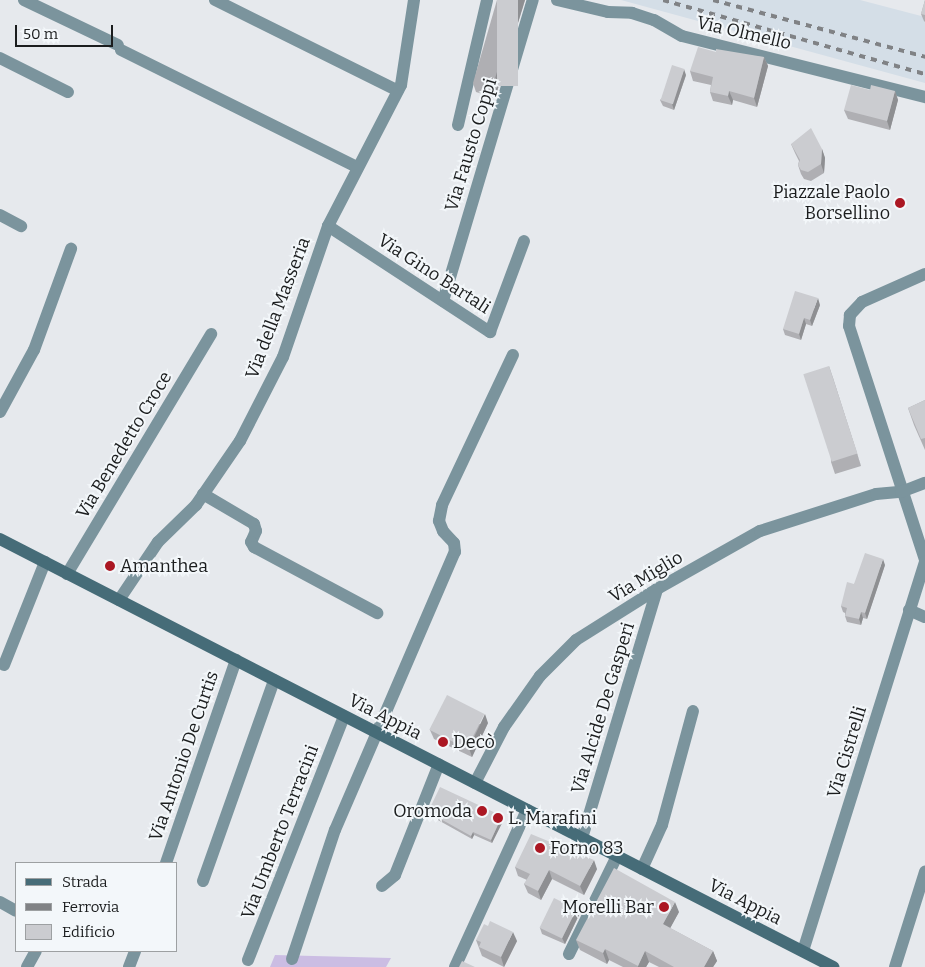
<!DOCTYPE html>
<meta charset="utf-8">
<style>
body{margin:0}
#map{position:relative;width:925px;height:967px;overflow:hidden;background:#e6e9ed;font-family:Bitter,serif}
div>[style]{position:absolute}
.built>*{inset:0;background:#d4dee7}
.green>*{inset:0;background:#cbbde3}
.minor>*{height:12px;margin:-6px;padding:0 6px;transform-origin:6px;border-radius:6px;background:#7b949d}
.secondary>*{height:12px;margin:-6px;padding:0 6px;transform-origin:6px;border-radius:6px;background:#466c78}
.rail>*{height:4px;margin-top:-2px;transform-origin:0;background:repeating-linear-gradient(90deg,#808285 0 6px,transparent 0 12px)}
.wall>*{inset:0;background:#afafb3}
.shaded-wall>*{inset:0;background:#8e8f92}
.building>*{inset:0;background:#cbccd0;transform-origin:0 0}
.dots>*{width:14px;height:14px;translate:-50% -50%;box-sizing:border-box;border:2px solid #f3f7fa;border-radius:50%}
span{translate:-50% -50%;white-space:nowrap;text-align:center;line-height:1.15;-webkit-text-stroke:4px #f3f7fa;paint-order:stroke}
.street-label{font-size:18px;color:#1b1d1e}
.poi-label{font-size:18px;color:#1b1d1e}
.right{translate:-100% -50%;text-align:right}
.left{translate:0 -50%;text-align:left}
.legend{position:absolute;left:15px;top:862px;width:162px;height:90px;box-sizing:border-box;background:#f3f7fa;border:1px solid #9da0a2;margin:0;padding:6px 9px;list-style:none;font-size:15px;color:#1b1d1e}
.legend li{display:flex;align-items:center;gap:10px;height:25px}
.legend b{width:25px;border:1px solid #9da0a2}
.scale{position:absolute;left:15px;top:25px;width:98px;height:22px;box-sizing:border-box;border:2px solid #1b1d1e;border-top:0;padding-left:6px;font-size:15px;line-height:18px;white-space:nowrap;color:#1b1d1e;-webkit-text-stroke:4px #f3f7fa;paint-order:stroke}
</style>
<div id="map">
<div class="built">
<i style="clip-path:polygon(621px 0,860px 0,925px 17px,925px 83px)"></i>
</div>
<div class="green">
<i style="clip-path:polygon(275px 955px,391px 958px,386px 967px,270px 967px)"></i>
</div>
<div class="minor">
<i style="left:24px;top:0;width:104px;rotate:25.6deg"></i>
<i style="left:215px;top:0;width:204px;rotate:26.4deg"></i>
<i style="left:557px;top:0;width:52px;rotate:13.2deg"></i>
<i style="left:608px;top:12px;width:24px;rotate:2deg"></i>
<i style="left:632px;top:13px;width:23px;rotate:18deg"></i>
<i style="left:654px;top:20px;width:32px;rotate:30deg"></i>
<i style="left:682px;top:36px;width:251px;rotate:14.1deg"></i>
<i style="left:121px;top:50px;width:263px;rotate:26.4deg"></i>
<i style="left:0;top:58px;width:76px;rotate:26.6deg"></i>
<i style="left:458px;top:125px;width:128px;rotate:-76.9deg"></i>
<i style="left:0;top:215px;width:24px;rotate:28deg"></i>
<i style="left:328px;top:226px;width:194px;rotate:33.2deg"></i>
<i style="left:490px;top:332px;width:97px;rotate:-69.5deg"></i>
<i style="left:925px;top:274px;width:69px;rotate:156deg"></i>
<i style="left:862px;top:302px;width:18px;rotate:133deg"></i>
<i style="left:850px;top:315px;width:11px;rotate:95deg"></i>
<i style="left:849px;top:326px;width:246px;rotate:72deg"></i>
<i style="left:443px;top:301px;width:314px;rotate:-73.4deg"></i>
<i style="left:0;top:412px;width:71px;rotate:-61.3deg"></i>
<i style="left:34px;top:350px;width:108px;rotate:-69.9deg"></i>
<i style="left:203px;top:494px;width:59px;rotate:30.5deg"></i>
<i style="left:254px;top:524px;width:7px;rotate:74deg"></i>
<i style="left:256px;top:531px;width:12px;rotate:114deg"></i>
<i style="left:251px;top:542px;width:6px;rotate:59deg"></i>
<i style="left:254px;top:547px;width:140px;rotate:28.2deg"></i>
<i style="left:67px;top:574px;width:280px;rotate:-59deg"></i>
<i style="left:119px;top:600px;width:70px;rotate:-56.1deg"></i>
<i style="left:158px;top:542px;width:53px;rotate:-44.2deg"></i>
<i style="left:196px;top:505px;width:78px;rotate:-55.5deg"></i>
<i style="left:240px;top:441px;width:94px;rotate:-62.9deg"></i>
<i style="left:283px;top:357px;width:139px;rotate:-71deg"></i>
<i style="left:328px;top:226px;width:159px;rotate:-62.6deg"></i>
<i style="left:401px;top:85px;width:86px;rotate:-81.3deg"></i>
<i style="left:909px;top:610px;width:17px;rotate:24deg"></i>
<i style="left:4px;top:665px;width:111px;rotate:-68.3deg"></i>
<i style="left:475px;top:783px;width:63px;rotate:-62.6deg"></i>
<i style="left:504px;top:727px;width:62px;rotate:-54.8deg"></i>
<i style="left:540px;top:676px;width:51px;rotate:-45deg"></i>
<i style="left:576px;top:640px;width:96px;rotate:-32.2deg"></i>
<i style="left:657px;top:589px;width:118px;rotate:-29.4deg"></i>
<i style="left:760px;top:531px;width:122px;rotate:-17.7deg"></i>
<i style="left:876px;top:494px;width:25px;rotate:-5deg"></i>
<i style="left:901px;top:492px;width:26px;rotate:-21deg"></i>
<i style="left:582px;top:838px;width:260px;rotate:-73.2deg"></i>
<i style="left:166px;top:863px;width:215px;rotate:-71deg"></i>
<i style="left:642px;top:869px;width:48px;rotate:-65.6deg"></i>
<i style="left:662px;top:825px;width:118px;rotate:-74.8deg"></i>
<i style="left:203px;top:881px;width:213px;rotate:-70.5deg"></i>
<i style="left:382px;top:886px;width:17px;rotate:-40deg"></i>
<i style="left:395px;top:875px;width:119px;rotate:-68.4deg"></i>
<i style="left:0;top:902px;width:18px;rotate:29deg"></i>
<i style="left:803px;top:951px;width:408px;rotate:-72.6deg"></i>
<i style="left:569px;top:954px;width:109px;rotate:-63.9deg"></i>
<i style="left:292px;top:959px;width:136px;rotate:-71.6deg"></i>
<i style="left:335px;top:830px;width:303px;rotate:-66.7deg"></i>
<i style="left:455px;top:552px;width:9px;rotate:-96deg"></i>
<i style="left:454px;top:543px;width:16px;rotate:-133deg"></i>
<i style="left:443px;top:531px;width:11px;rotate:-112deg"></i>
<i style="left:439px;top:521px;width:16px;rotate:-79deg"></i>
<i style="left:442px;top:505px;width:166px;rotate:-64.7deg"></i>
<i style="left:248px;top:960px;width:262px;rotate:-68.5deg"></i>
<i style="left:27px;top:967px;width:18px;rotate:-61deg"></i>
<i style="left:129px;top:967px;width:17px;rotate:-69deg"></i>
<i style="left:455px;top:967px;width:173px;rotate:-65.4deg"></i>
<i style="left:895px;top:967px;width:100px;rotate:-72.5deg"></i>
</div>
<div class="secondary">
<i style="left:0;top:539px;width:937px;rotate:27.19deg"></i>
</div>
<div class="rail">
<i style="left:663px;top:0;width:272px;rotate:15.8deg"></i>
<i style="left:713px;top:0;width:220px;rotate:15deg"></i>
</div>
<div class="wall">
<i style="clip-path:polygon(497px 0,525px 0,495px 98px,476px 92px,473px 83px)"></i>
<i style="clip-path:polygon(925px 0,925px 22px,924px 21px,921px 14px)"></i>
<i style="clip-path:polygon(716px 52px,764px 57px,768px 66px,757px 107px,733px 100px,732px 105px,713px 101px,710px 92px,711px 85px,693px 81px,690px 71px)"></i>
<i style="clip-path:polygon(686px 75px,674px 110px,663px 106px,660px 100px)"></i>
<i style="clip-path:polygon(895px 91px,898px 100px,890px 130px,848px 119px,844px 110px)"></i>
<i style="clip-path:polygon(791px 144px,822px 149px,825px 158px,824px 173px,811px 181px,804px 179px,801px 174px,798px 165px,799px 161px,795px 153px)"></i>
<i style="clip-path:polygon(820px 305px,812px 326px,806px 324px,801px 340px,785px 335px,783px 329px)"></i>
<i style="clip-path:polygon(829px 366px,861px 466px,835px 474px,831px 462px)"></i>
<i style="clip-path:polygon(925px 400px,925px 450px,914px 425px,908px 408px)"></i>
<i style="clip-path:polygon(885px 565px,867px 619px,863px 618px,861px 625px,847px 622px,845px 616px,845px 613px,843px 612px,841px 606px,854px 584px)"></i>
<i style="clip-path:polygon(488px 723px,472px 757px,434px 739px,430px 730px)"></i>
<i style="clip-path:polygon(428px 812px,502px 816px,504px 819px,492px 843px,474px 835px,472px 839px,429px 815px)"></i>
<i style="clip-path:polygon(515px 867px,597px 869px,584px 895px,552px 879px,541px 900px,528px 893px,524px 884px,527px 880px,518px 876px)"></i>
<i style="clip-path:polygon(679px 912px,670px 928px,713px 951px,717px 961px,713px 967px,659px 967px,649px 962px,646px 967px,623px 967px,609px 960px,607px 964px,580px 950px,576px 940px)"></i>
<i style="clip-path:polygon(579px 915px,565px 944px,542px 934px,540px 928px)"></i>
<i style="clip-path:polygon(476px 940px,517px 941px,504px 967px,482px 956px)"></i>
</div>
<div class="shaded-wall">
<i style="clip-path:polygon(518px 0,525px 0,495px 98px,492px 89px)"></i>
<i style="clip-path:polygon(764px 57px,768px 66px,757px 107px,754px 98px)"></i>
<i style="clip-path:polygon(684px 69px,686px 75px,674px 110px,672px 104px)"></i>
<i style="clip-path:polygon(729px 91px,733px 100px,732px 105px,728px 96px)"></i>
<i style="clip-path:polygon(895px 91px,898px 100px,890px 130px,887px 121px)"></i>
<i style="clip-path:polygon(822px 149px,825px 158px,824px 173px,821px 164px)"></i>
<i style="clip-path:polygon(818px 298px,820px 305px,812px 326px,810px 320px)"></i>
<i style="clip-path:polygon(804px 318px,806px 324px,801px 340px,799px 334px)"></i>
<i style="clip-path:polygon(829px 366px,833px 378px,861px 466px,857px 454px)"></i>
<i style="clip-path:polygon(883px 559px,885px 565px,867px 619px,865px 613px)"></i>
<i style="clip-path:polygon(861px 612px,863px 618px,861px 625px,859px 619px)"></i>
<i style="clip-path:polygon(485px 714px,488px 723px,472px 757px,469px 748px)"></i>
<i style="clip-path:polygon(502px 816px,504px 819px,492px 843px,491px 840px)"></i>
<i style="clip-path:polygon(473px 832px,474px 835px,472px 839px,471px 836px)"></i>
<i style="clip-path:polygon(594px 860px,597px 869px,584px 895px,580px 886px)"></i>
<i style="clip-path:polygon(549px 870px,552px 879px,541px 900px,538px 891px)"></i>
<i style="clip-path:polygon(675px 902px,679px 912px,667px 934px,663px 924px)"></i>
<i style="clip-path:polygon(577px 909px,579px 915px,565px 944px,562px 938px)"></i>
<i style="clip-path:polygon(513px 932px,517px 941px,504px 967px,501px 957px)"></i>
<i style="clip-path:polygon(605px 949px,609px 960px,607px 964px,603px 953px)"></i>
<i style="clip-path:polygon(645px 951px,649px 962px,646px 967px,638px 967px,638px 966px)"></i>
<i style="clip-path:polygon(713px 951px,717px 961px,713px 967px,704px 967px)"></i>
</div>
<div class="building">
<i style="left:497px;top:0;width:21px;height:86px"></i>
<i style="clip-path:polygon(925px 0,925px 15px,921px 14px)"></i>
<i style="clip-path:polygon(698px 47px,716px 52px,716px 49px,764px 57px,754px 98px,729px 91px,728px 96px,710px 92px,713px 77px,690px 71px)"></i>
<i style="left:672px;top:65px;width:13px;height:37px;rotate:18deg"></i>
<i style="clip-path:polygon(851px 85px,870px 90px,871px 85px,895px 91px,887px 121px,844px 110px)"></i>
<i style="clip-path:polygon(811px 128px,822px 149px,821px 164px,808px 172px,801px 170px,798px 165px,800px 160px,791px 144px)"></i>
<i style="clip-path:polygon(795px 291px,818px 298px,810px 320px,804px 318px,799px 334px,783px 329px)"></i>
<i style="left:829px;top:366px;width:92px;height:27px;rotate:72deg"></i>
<i style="clip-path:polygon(925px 400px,925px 438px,921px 439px,908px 408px)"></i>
<i style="clip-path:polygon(865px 553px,883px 559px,865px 613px,861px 612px,859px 619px,845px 616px,847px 608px,841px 606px,847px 582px,854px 584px)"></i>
<i style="left:447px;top:695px;width:42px;height:39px;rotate:27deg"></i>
<i style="clip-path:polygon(440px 787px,502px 816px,491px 840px,473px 832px,471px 836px,428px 812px)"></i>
<i style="clip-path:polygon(531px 834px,594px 860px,580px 886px,549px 870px,538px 891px,524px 884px,530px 874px,515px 867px)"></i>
<i style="clip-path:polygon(614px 868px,675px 902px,663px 924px,713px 951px,704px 967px,674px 967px,645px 951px,638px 966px,605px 949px,603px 953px,576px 940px)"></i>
<i style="left:554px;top:898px;width:25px;height:33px;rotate:26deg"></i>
<i style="clip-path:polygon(490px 921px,513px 932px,501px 957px,479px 947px,481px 942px,476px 940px,484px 924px,488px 926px)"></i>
<i style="clip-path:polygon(462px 961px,475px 967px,459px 967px)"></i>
</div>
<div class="dots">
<i style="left:900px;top:203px;background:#ab1723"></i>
<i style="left:110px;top:566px;background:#ab1723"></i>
<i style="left:443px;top:742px;background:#ab1723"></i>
<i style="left:482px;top:811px;background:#ab1723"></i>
<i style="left:498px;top:818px;background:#ab1723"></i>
<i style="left:540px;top:848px;background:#ab1723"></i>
<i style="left:664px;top:907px;background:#ab1723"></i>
</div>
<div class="street-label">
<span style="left:744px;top:33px;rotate:13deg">Via Olmello</span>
<span style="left:471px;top:145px;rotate:-73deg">Via Fausto Coppi</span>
<span style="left:434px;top:274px;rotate:33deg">Via Gino Bartali</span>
<span style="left:278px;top:308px;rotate:-69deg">Via della Masseria</span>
<span style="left:124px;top:445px;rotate:-59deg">Via Benedetto Croce</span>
<span style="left:646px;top:577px;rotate:-31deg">Via Miglio</span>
<span style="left:603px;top:708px;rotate:-73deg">Via Alcide De Gasperi</span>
<span style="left:385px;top:717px;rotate:27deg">Via Appia</span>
<span style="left:847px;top:752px;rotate:-73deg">Via Cistrelli</span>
<span style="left:184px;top:756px;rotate:-71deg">Via Antonio De Curtis</span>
<span style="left:280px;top:832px;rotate:-69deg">Via Umberto Terracini</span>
<span style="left:745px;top:902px;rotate:27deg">Via Appia</span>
</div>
<div class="poi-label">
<span class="right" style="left:890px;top:203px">Piazzale Paolo<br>Borsellino</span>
<span class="left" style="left:120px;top:566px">Amanthea</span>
<span class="left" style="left:453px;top:742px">Decò</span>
<span class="right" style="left:472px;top:811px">Oromoda</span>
<span class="left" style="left:508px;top:818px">L. Marafini</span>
<span class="left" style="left:550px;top:848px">Forno 83</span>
<span class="right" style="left:654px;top:907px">Morelli Bar</span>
</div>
<ul class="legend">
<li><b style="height:6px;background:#466c78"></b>Strada</li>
<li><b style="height:6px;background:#808285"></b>Ferrovia</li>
<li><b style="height:14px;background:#cbccd0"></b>Edificio</li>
</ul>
<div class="scale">50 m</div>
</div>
